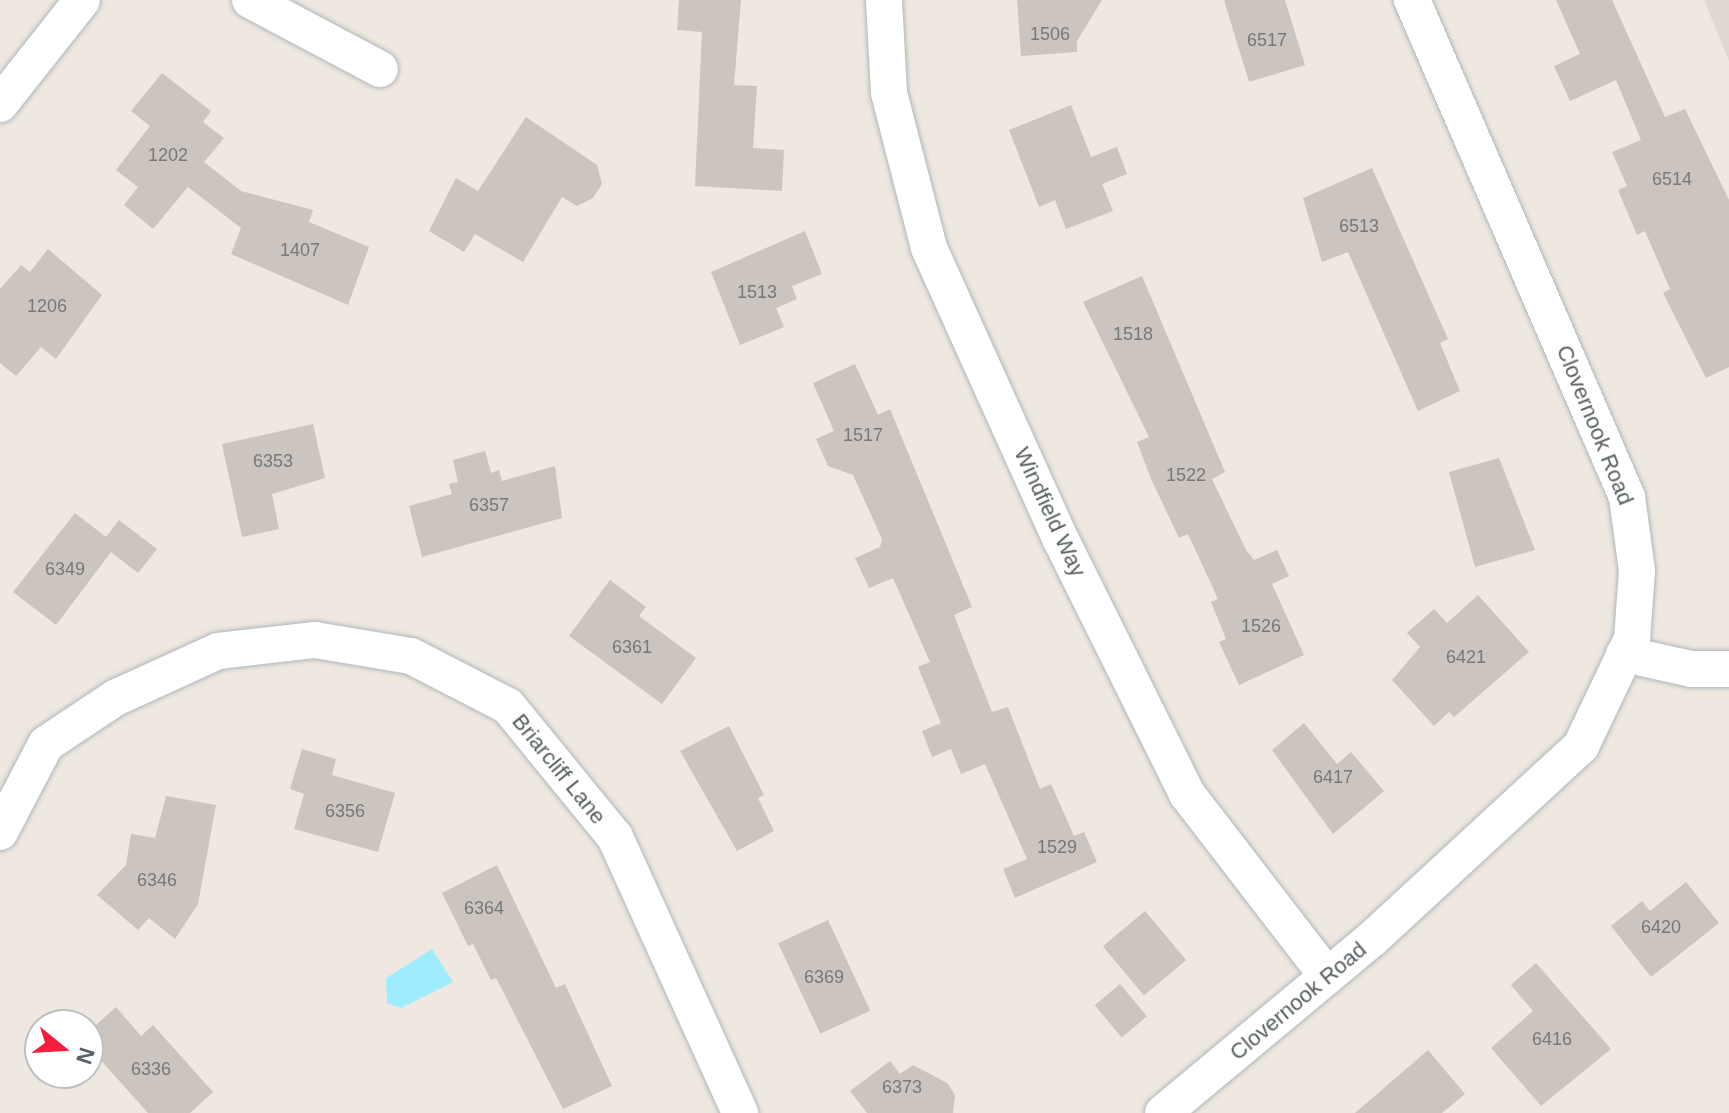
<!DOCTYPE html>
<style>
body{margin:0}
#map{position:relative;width:1729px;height:1113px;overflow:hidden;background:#eee8e0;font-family:Helvetica,sans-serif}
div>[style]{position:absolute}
.education>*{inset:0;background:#e0d9d1}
.water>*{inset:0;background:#9fecff}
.building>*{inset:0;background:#cbc4bf;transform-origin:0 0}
.roads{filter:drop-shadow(0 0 2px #b1b6ba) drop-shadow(0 0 2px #b1b6ba)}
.street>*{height:36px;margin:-18px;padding:0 18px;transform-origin:18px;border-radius:18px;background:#fff}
span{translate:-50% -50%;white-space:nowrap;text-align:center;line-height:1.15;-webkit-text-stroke:8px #fff;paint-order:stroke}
.number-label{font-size:18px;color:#76797a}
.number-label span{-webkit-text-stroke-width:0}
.street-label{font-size:22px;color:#596063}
.north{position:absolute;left:24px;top:1009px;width:80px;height:80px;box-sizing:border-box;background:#fff;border:2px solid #bdbfc1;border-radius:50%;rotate:108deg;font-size:22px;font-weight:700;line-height:32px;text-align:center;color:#596063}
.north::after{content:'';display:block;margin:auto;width:28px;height:36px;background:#f81c3f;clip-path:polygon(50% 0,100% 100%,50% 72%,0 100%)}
</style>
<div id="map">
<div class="education">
<i style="clip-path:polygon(1704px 0,1729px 0,1729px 61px)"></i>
</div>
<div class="water">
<i style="clip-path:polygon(432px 949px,453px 982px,401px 1008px,387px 1003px,386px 978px)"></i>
</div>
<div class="building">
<i style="clip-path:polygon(679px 0,741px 0,734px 85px,757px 86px,753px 148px,784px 150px,782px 191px,695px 186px,702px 32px,677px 30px)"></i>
<i style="clip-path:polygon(1017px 0,1102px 0,1077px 41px,1077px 52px,1021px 56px)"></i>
<i style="clip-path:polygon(1224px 0,1285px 0,1305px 65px,1249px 82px)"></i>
<i style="clip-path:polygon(1556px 0,1612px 0,1665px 117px,1685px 109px,1729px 200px,1729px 367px,1706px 378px,1663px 293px,1670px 289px,1645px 231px,1637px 235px,1618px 190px,1627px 186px,1612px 152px,1641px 140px,1616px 80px,1570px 101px,1554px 66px,1580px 54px)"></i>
<i style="clip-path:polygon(162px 73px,211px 111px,203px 122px,224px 138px,204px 162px,241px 191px,313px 210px,309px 222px,369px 247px,348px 305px,231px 254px,241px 228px,188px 187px,153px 229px,124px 205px,138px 187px,116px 170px,150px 126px,131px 111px)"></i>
<i style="clip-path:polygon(1071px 105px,1091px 157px,1117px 147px,1127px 174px,1102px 184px,1113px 211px,1066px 229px,1055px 200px,1039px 207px,1009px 130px)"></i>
<i style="clip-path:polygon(526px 117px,597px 165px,602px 184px,593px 198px,577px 206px,562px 197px,523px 262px,475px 234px,464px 252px,429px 231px,456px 178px,478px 191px)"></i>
<i style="clip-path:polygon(1372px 168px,1448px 339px,1440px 343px,1460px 391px,1418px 411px,1348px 252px,1322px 262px,1303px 198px)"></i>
<i style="clip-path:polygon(805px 231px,822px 274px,792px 286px,797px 299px,776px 308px,784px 327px,740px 345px,711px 272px)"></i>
<i style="clip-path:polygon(48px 249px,102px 295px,56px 359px,41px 347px,16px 376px,0 363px,0 289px,21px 265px,30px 272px)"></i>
<i style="clip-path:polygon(1142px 276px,1225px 472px,1212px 479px,1246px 550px,1254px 560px,1277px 550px,1289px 576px,1272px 584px,1304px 655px,1239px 685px,1219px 642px,1226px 639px,1211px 602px,1218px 599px,1188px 534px,1179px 538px,1151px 479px,1137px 442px,1149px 437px,1083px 302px)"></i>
<i style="clip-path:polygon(855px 364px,878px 415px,890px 409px,972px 607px,954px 615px,992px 712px,1008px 707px,1040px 789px,1051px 784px,1074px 836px,1084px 832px,1097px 862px,1015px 898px,1003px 869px,1027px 859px,985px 764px,961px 774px,951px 749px,932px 757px,922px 731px,941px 723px,918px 667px,930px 662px,893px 578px,869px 588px,855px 558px,880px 547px,882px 539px,853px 475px,828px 466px,816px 439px,834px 431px,813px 383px)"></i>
<i style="clip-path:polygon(313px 424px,325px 478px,272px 494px,279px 529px,242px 537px,222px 444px)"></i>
<i style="clip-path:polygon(485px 451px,491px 473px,499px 470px,502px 481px,555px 466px,562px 518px,422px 557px,409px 506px,452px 494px,449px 484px,458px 482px,453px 460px)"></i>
<i style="clip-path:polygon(1499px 458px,1535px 550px,1475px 567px,1449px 472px)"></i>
<i style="clip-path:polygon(75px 513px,106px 537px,119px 520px,157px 549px,138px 573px,111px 552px,56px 625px,13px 592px)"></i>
<i style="clip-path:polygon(610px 580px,646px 607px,639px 616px,696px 658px,662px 704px,569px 636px)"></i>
<i style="clip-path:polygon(1478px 595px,1529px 652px,1454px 717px,1449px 712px,1434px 726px,1392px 680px,1420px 647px,1407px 633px,1434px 609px,1447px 623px)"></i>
<i style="clip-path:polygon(1304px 723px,1337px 764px,1351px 752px,1384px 791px,1333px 834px,1272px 750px)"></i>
<i style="clip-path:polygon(729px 726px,764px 795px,758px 798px,774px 831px,737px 851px,680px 751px)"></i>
<i style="clip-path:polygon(302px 749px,336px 759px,332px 775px,395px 793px,378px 852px,294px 829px,304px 794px,290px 789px)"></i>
<i style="clip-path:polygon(166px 796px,216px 805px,198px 904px,175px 939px,149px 918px,138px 930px,97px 895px,126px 865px,131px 834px,155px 838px)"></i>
<i style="clip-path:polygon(497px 865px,556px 988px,565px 984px,612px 1086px,563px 1109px,496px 978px,491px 980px,473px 944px,468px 946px,442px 893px)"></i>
<i style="clip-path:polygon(1686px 882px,1719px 923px,1651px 977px,1611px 926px,1642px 901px,1650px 911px)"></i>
<i style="left:1145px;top:911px;width:64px;height:55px;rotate:50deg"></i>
<i style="left:828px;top:920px;width:100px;height:55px;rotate:65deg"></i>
<i style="clip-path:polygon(1536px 963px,1611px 1049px,1541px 1106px,1491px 1048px,1533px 1011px,1511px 985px)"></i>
<i style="left:1120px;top:984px;width:42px;height:33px;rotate:50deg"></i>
<i style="clip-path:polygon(116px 1007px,141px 1036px,153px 1025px,213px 1092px,190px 1113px,148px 1113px,88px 1046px,88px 1032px)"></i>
<i style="clip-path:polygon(1428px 1050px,1465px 1094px,1442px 1113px,1355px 1113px)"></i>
<i style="clip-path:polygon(890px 1061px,900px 1074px,913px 1065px,947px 1083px,955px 1095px,953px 1113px,867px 1113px,850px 1091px)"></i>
</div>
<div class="roads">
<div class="street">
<i style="left:250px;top:0;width:147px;rotate:28deg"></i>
<i style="left:884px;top:0;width:93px;rotate:86.9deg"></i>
<i style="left:889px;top:93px;width:160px;rotate:75.5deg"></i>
<i style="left:929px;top:248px;width:320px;rotate:65.7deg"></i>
<i style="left:1061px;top:540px;width:284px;rotate:63.6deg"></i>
<i style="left:1187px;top:794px;width:230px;rotate:52.4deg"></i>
<i style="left:0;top:104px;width:132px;rotate:-51.7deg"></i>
<i style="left:1624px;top:654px;width:69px;rotate:12.6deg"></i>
<i style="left:1691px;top:669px;width:38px"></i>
<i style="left:0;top:832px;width:99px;rotate:-62.4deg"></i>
<i style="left:46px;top:744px;width:83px;rotate:-33.7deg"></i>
<i style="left:115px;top:698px;width:113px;rotate:-24.5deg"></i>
<i style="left:218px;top:651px;width:98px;rotate:-6.5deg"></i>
<i style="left:315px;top:640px;width:97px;rotate:9.5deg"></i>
<i style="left:411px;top:656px;width:109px;rotate:27.3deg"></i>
<i style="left:508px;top:706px;width:169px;rotate:50.8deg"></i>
<i style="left:615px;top:837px;width:303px;rotate:65.6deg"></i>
<i style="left:1163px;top:1113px;width:273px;rotate:-39.8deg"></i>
<i style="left:1373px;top:938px;width:283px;rotate:-42.7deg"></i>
<i style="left:1581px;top:746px;width:119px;rotate:-64.5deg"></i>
<i style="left:1632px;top:639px;width:68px;rotate:-85.8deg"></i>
<i style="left:1637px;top:571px;width:75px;rotate:-97.7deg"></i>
<i style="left:1627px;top:497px;width:542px;rotate:-113.39deg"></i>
</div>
</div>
<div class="number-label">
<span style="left:1050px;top:34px">1506</span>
<span style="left:1267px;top:40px">6517</span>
<span style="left:168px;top:155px">1202</span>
<span style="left:1672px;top:179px">6514</span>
<span style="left:1359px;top:226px">6513</span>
<span style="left:300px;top:250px">1407</span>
<span style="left:757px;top:292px">1513</span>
<span style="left:47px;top:306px">1206</span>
<span style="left:1133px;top:334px">1518</span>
<span style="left:863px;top:435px">1517</span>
<span style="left:273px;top:461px">6353</span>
<span style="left:1186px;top:475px">1522</span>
<span style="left:489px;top:505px">6357</span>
<span style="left:65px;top:569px">6349</span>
<span style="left:1261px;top:626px">1526</span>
<span style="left:632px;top:647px">6361</span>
<span style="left:1466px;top:657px">6421</span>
<span style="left:1333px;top:777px">6417</span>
<span style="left:345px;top:811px">6356</span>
<span style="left:1057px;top:847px">1529</span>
<span style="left:157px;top:880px">6346</span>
<span style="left:484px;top:908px">6364</span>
<span style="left:1661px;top:927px">6420</span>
<span style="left:824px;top:977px">6369</span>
<span style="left:1552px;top:1039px">6416</span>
<span style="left:151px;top:1069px">6336</span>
<span style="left:902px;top:1087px">6373</span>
</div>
<div class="street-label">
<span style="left:1595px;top:425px;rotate:68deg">Clovernook Road</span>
<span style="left:1050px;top:512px;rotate:65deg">Windfield Way</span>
<span style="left:559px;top:769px;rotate:51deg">Briarcliff Lane</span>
<span style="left:1298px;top:1001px;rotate:-40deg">Clovernook Road</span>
</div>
<div class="north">N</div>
</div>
